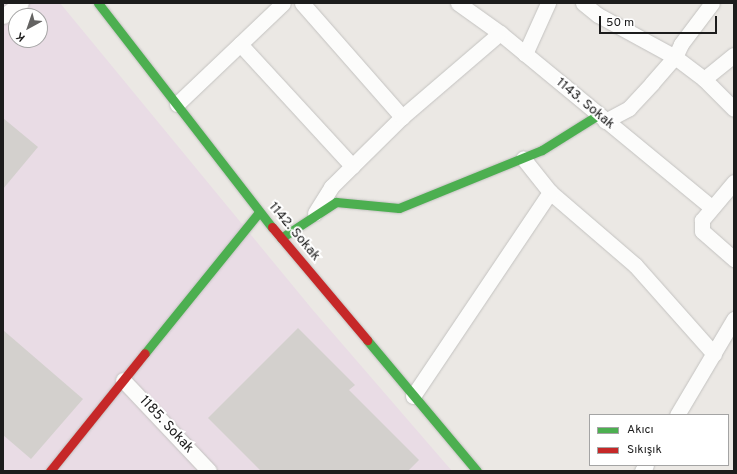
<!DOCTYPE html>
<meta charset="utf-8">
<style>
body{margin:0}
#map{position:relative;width:737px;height:474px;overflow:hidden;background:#ebe8e4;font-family:Overpass,sans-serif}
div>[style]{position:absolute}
.industrial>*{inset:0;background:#e9dce5}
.building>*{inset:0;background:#d3d0cd}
.roads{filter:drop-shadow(0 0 1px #c3c2c0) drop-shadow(0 0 1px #c3c2c0)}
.street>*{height:15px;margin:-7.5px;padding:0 7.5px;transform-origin:7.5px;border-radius:7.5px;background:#fcfcfb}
.fast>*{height:9px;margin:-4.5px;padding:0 4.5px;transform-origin:4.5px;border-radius:4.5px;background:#4caf50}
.jam>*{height:9px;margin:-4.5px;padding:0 4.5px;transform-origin:4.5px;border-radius:4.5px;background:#c62828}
span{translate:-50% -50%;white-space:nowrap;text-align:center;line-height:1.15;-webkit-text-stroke:4px #fff;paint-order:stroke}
.street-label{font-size:14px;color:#1c1c1c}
.frame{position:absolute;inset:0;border:4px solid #1c1c1c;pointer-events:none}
.legend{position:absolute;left:589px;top:414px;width:140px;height:52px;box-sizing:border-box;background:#fff;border:1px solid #a4a4a4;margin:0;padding:5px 7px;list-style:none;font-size:12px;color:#1c1c1c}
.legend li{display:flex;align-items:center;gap:8px;height:20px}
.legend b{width:20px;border:1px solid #a4a4a4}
.north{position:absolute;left:8px;top:8px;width:40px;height:40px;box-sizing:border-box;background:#fff;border:1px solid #a4a4a4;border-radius:50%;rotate:220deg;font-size:11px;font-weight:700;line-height:16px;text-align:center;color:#1c1c1c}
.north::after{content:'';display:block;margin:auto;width:14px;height:18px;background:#646362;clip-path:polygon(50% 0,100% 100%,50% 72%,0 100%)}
.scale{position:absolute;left:599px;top:16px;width:118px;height:18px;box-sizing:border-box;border:2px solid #1c1c1c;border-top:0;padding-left:5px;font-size:12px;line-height:14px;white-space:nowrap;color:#1c1c1c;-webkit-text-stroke:3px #fff;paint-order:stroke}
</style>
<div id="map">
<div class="industrial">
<i style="clip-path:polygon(evenodd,3px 3px,60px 3px,312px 309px,452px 471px,3px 471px,3px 3px,16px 16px,40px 16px,40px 40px,16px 40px,16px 16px)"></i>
</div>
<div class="building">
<i style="clip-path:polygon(3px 118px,38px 147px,3px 189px)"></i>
<i style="clip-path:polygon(298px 328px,355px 385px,349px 390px,419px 460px,408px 471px,261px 471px,208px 418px)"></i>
<i style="clip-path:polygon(3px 330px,83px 399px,31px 459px,3px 435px)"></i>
</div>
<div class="roads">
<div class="street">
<i style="left:302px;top:3px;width:152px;rotate:48.7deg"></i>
<i style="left:458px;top:3px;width:52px;rotate:35.5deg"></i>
<i style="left:500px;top:33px;width:273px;rotate:39.5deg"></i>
<i style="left:583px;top:3px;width:19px;rotate:39deg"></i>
<i style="left:598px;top:15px;width:88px;rotate:28.6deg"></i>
<i style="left:675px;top:57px;width:36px;rotate:37deg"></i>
<i style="left:704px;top:79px;width:42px;rotate:45deg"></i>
<i style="left:3px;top:16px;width:22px;rotate:-36deg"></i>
<i style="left:240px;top:44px;width:166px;rotate:47.4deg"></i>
<i style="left:525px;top:54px;width:56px;rotate:-65.7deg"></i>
<i style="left:704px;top:79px;width:38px;rotate:-39deg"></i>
<i style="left:177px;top:104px;width:146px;rotate:-43.6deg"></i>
<i style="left:605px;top:121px;width:27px;rotate:-28deg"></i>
<i style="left:629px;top:108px;width:34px;rotate:-47deg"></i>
<i style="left:652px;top:83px;width:35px;rotate:-49deg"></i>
<i style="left:675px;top:57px;width:14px;rotate:-65deg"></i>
<i style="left:681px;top:44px;width:51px;rotate:-52.9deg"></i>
<i style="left:734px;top:182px;width:50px;rotate:130.1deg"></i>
<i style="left:702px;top:220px;width:11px;rotate:90deg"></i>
<i style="left:702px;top:231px;width:43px;rotate:41.2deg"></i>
<i style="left:550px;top:192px;width:112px;rotate:40.7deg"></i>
<i style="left:635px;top:265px;width:119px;rotate:48.4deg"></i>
<i style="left:315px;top:213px;width:31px;rotate:-58deg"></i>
<i style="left:331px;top:187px;width:100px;rotate:-44.6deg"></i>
<i style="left:402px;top:117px;width:129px;rotate:-40.6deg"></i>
<i style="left:123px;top:380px;width:125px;rotate:46.6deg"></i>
<i style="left:413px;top:396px;width:246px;rotate:-56.1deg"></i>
<i style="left:550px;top:192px;width:43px;rotate:-128.5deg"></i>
<i style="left:677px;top:415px;width:112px;rotate:-59.3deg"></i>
<i style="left:642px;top:471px;width:7px;rotate:-56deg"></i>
</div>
<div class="fast">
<i style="left:98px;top:3px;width:284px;rotate:52.2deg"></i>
<i style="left:281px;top:238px;width:66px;rotate:-33.2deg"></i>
<i style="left:336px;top:202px;width:63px;rotate:5.4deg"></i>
<i style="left:399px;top:208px;width:154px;rotate:-22.1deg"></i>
<i style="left:542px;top:150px;width:66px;rotate:-32deg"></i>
<i style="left:367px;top:340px;width:171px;rotate:50deg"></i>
<i style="left:145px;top:353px;width:181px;rotate:-51deg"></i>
</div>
<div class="jam">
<i style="left:272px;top:227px;width:148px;rotate:49.9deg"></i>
<i style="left:50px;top:471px;width:151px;rotate:-51.2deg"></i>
</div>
</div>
<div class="street-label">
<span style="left:585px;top:104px;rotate:40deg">1143. Sokak</span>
<span style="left:294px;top:232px;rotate:50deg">1142. Sokak</span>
<span style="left:166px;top:425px;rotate:47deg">1185. Sokak</span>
</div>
<div class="frame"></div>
<ul class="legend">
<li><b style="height:5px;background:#4caf50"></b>Akıcı</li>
<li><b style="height:5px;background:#c62828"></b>Sıkışık</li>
</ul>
<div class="north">K</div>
<div class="scale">50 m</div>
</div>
